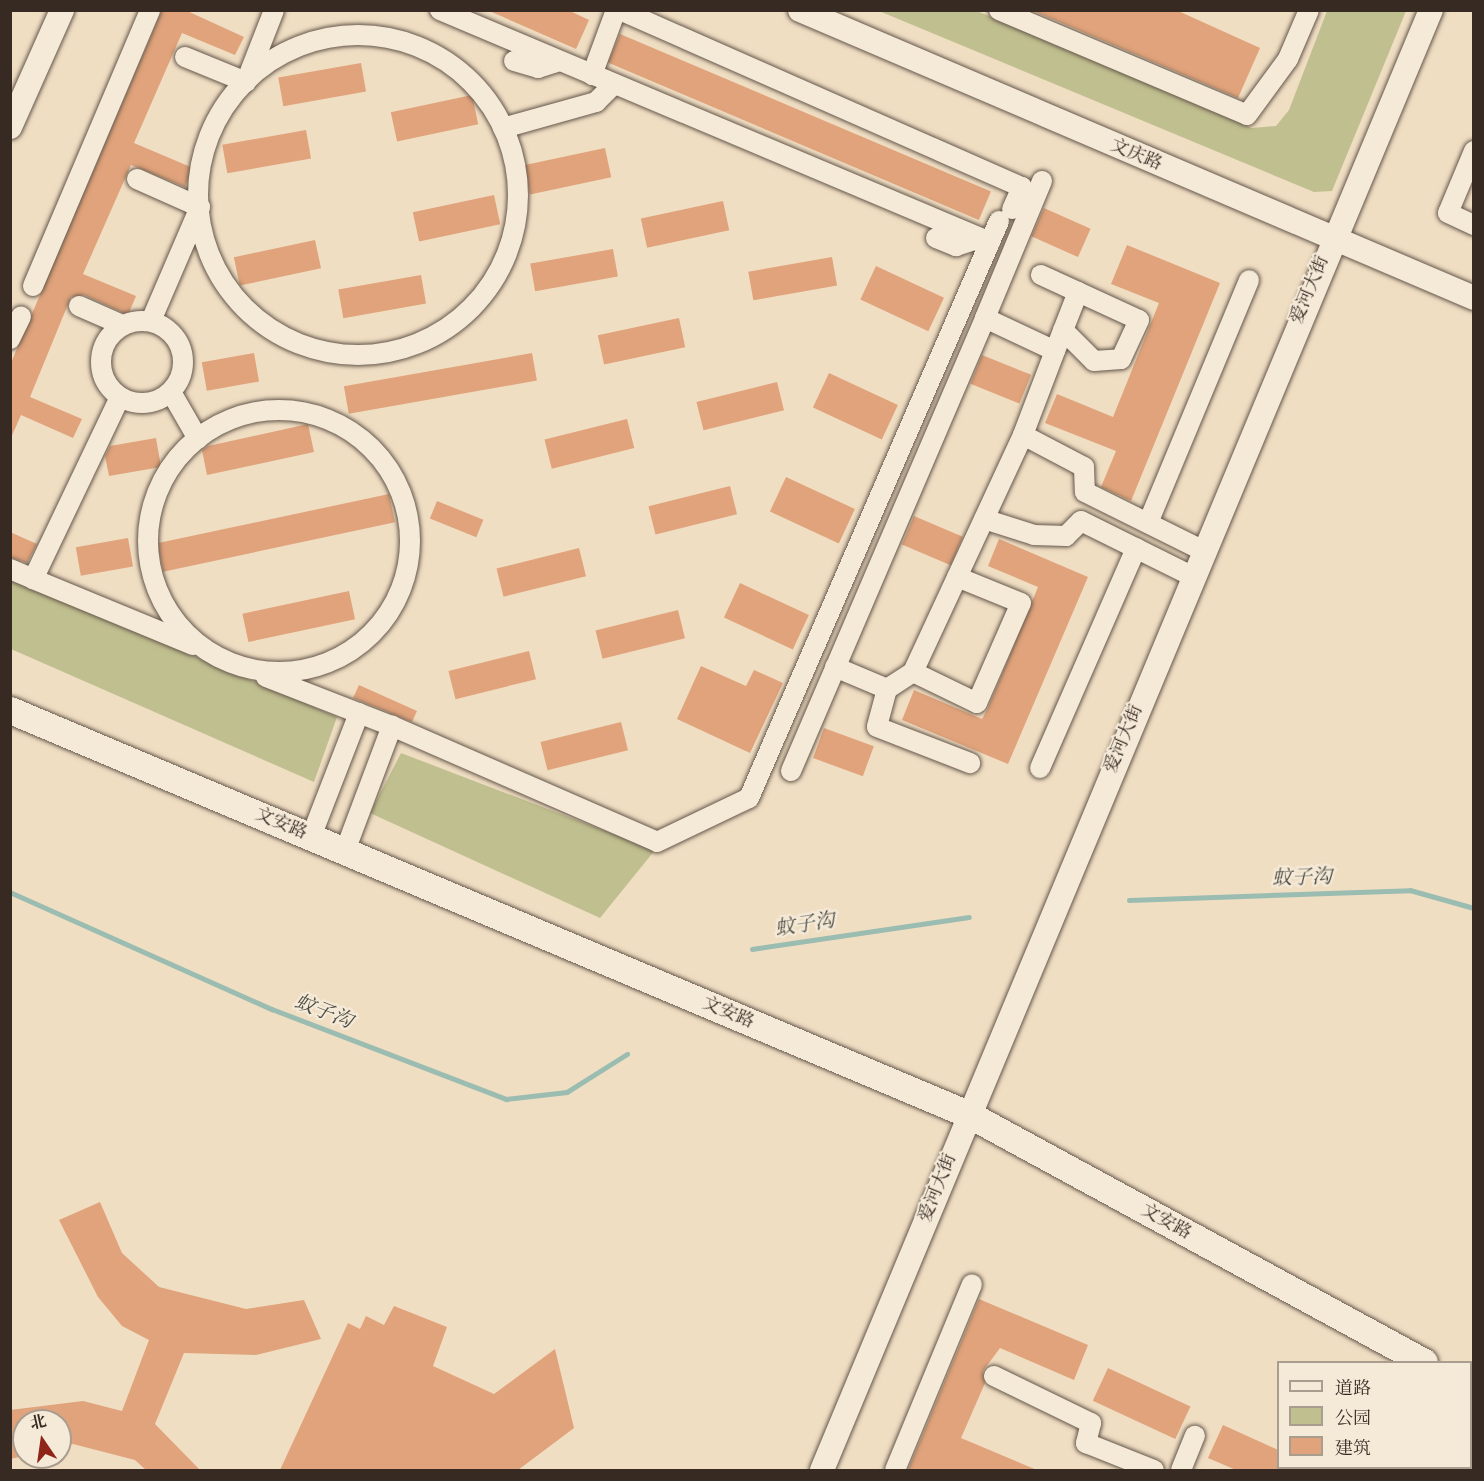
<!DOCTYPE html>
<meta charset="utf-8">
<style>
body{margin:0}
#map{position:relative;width:1484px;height:1481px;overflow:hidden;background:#f0dec3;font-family:"Old Standard TT","Noto Serif SC",serif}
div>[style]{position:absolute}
.green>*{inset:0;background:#c0bf8f}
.stream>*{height:4.5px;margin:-2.25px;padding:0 2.25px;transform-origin:2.25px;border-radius:2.25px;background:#9bbcb0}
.building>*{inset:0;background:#e0a37b;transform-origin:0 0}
.roads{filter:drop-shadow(0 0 2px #64574b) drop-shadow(0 0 2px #64574b)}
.minor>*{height:20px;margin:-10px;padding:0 10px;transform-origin:10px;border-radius:10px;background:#f5ead8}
.minor>.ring{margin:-10px;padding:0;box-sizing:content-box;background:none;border:20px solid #f5ead8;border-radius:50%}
.tertiary>*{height:24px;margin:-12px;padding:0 12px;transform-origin:12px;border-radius:12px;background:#f5ead8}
.secondary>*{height:27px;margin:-13.5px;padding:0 13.5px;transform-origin:13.5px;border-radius:13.5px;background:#f5ead8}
span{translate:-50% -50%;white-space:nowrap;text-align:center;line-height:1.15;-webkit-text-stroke:4.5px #f5ead8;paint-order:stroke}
.street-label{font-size:18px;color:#362a23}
.water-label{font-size:20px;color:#4f4e46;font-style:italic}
.frame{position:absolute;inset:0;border:12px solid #362a23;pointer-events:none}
.legend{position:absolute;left:1277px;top:1361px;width:195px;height:108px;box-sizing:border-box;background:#f5ead8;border:2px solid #a99d90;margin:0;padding:8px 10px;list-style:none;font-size:18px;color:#362a23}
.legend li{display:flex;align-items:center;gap:12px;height:30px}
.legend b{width:30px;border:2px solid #a99d90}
.north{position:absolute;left:12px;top:1409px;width:60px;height:60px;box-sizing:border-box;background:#f5ead8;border:2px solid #a99d90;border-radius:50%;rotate:347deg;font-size:16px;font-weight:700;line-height:24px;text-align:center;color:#362a23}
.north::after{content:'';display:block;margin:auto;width:21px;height:27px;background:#8f2418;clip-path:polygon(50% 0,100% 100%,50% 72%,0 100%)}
</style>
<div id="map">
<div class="green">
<i style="clip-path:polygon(879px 11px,977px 11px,1252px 128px,1276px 126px,1289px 110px,1327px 11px,1406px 11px,1332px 191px,1314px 192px)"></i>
<i style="clip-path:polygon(11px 578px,337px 717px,314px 782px,11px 649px)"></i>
<i style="clip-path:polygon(401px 753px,655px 850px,600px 918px,370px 813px)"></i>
<i style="clip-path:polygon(1471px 1450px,1473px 1470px,1350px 1468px,1470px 1468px)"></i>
</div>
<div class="stream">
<i style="left:10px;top:892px;width:287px;rotate:24.1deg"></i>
<i style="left:272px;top:1009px;width:251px;rotate:21deg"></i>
<i style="left:506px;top:1099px;width:61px;rotate:-6.5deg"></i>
<i style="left:567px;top:1092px;width:71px;rotate:-32.3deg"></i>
<i style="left:1129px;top:900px;width:281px;rotate:-2deg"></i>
<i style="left:1410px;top:890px;width:66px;rotate:15.7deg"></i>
<i style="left:752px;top:949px;width:219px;rotate:-8.4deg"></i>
</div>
<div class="building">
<i style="clip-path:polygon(162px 10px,185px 10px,244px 37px,235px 55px,182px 33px,134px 143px,193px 168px,185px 187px,131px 165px,83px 274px,136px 296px,128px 315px,84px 295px,71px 297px,30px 397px,82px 419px,73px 438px,21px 415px,10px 440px,10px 365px)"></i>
<i style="clip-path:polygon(487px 10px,568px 10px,589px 20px,576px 49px)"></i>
<i style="clip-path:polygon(1031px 10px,1176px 10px,1260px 48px,1238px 98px)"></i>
<i style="left:620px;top:34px;width:403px;height:31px;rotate:23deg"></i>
<i style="left:361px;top:63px;width:29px;height:84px;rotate:80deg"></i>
<i style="left:472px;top:95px;width:30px;height:83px;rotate:78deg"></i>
<i style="left:306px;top:130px;width:29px;height:85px;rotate:80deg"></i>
<i style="left:605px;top:148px;width:30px;height:83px;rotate:78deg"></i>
<i style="left:494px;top:195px;width:30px;height:83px;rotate:78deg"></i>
<i style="left:723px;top:201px;width:30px;height:84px;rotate:78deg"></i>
<i style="left:1044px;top:208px;width:51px;height:31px;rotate:24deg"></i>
<i style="left:315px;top:240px;width:29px;height:83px;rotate:78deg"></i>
<i style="clip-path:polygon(1127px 245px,1220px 283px,1131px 501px,1101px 487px,1116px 451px,1045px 423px,1057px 394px,1113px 417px,1159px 303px,1111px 284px)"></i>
<i style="left:613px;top:249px;width:28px;height:84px;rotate:80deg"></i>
<i style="left:832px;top:257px;width:29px;height:85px;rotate:80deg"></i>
<i style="left:876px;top:266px;width:75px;height:37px;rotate:25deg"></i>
<i style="left:421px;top:275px;width:29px;height:84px;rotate:80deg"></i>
<i style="left:679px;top:318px;width:30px;height:83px;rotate:78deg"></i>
<i style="left:254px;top:353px;width:29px;height:53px;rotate:80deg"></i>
<i style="left:532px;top:353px;width:28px;height:191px;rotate:80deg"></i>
<i style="left:982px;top:355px;width:53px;height:31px;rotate:22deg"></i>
<i style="left:829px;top:373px;width:76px;height:38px;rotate:25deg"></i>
<i style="left:777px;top:382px;width:29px;height:83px;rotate:76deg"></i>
<i style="left:627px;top:419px;width:30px;height:85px;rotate:76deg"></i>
<i style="clip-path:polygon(308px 424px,314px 452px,207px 475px,202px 450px,208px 446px)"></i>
<i style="clip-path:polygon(156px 438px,161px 467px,109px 476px,105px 456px,110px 446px)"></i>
<i style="left:786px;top:477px;width:76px;height:38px;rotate:25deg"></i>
<i style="left:730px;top:486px;width:29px;height:84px;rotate:76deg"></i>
<i style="left:389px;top:494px;width:29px;height:237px;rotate:78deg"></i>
<i style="left:437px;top:501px;width:50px;height:19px;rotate:22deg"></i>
<i style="left:914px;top:516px;width:53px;height:31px;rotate:23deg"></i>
<i style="clip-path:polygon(10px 532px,37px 544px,27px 563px,10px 557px)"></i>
<i style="left:128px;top:538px;width:29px;height:53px;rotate:80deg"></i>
<i style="clip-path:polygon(999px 539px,1088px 577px,1008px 764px,902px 720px,914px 690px,982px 719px,988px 708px,1038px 587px,988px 566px)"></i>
<i style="left:579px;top:548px;width:29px;height:85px;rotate:76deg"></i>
<i style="left:740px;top:583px;width:76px;height:38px;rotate:25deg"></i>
<i style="left:349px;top:591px;width:29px;height:109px;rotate:78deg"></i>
<i style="left:678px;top:610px;width:29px;height:85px;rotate:76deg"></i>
<i style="left:529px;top:651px;width:29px;height:83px;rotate:76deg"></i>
<i style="clip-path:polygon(701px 666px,746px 686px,754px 670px,783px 683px,750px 753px,677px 719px)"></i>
<i style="clip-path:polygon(359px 685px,417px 711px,412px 722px,353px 698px)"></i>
<i style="left:621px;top:722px;width:29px;height:83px;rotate:76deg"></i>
<i style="left:824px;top:728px;width:53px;height:32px;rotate:20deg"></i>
<i style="clip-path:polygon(100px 1202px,122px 1253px,159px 1287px,246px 1309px,304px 1300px,321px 1339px,256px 1355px,184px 1353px,155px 1424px,200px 1470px,146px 1470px,135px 1460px,73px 1444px,60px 1447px,60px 1421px,24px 1421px,24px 1456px,10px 1459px,10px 1410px,83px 1401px,122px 1411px,149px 1340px,122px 1326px,98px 1297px,59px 1220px)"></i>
<i style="clip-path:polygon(979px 1299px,1088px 1345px,1074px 1380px,1000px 1348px,983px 1371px,985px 1383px,961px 1438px,1037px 1470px,908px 1470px)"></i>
<i style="clip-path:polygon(394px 1306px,447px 1327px,433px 1366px,494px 1394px,555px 1349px,574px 1428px,518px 1470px,280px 1470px,348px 1323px,360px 1329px,366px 1316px,384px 1325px)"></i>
<i style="left:1108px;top:1368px;width:91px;height:36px;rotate:25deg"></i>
<i style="clip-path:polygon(1223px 1425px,1278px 1450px,1278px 1470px,1236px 1470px,1208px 1458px)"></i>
</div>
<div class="roads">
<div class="minor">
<i style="left:440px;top:10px;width:597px;rotate:22.87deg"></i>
<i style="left:620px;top:10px;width:439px;rotate:23.8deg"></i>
<i style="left:1022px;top:187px;width:24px;rotate:114deg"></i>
<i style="left:999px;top:10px;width:269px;rotate:22.9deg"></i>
<i style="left:1247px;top:115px;width:69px;rotate:-53.8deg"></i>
<i style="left:1288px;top:59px;width:53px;rotate:-66.8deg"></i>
<i class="ring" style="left:198px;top:35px;width:300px;height:300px"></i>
<i style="left:185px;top:57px;width:66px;rotate:22.3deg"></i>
<i style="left:246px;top:82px;width:77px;rotate:-68.7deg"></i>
<i style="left:514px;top:61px;width:25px;rotate:16deg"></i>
<i style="left:538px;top:68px;width:22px;rotate:-18deg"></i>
<i style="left:592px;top:75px;width:69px;rotate:-69.7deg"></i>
<i style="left:503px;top:128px;width:97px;rotate:-15.6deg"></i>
<i style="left:596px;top:102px;width:25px;rotate:-45deg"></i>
<i style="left:1474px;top:151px;width:67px;rotate:112.8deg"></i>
<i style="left:1448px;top:213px;width:29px;rotate:25deg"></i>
<i style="left:137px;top:179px;width:69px;rotate:24deg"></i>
<i style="left:200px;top:207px;width:124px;rotate:113.3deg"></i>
<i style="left:1042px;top:181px;width:148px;rotate:112.6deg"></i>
<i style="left:985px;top:318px;width:77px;rotate:25.2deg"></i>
<i style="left:936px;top:238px;width:22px;rotate:22deg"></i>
<i style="left:956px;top:246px;width:25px;rotate:-18deg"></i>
<i style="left:1041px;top:275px;width:41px;rotate:24.7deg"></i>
<i style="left:33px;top:286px;width:300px;rotate:-67deg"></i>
<i style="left:79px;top:306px;width:47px;rotate:23.8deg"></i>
<i class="ring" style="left:101px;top:321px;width:62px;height:62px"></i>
<i style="left:1063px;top:330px;width:44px;rotate:45deg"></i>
<i style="left:1094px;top:361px;width:27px;rotate:-4deg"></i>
<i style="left:1121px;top:359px;width:43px;rotate:-65.2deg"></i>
<i style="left:1139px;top:320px;width:67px;rotate:-155.3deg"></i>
<i style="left:1078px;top:292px;width:63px;rotate:111.3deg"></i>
<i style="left:1055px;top:351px;width:90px;rotate:110.9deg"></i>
<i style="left:1023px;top:435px;width:69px;rotate:27.7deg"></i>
<i style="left:1084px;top:467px;width:25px;rotate:88deg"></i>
<i style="left:1085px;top:492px;width:131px;rotate:26.4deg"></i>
<i style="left:10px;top:339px;width:25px;rotate:-64deg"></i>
<i style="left:171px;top:392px;width:54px;rotate:60.1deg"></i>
<i style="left:120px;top:397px;width:202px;rotate:115.5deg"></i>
<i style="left:33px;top:579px;width:173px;rotate:22.4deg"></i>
<i class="ring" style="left:148px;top:410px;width:242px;height:242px"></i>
<i style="left:984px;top:519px;width:52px;rotate:17.7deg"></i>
<i style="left:1034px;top:535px;width:32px;rotate:2deg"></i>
<i style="left:1066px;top:536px;width:21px;rotate:-45deg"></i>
<i style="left:1081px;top:521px;width:124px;rotate:26.4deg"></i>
<i style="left:1148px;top:523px;width:263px;rotate:-67.4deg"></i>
<i style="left:10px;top:569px;width:25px;rotate:23deg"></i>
<i style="left:835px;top:667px;width:56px;rotate:22.9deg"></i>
<i style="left:887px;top:689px;width:31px;rotate:-33deg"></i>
<i style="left:913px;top:672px;width:261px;rotate:-65.1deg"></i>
<i style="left:913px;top:672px;width:71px;rotate:25.8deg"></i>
<i style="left:977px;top:703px;width:109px;rotate:-66.3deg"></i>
<i style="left:1021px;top:603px;width:69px;rotate:-157.9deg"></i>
<i style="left:266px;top:677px;width:135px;rotate:21.3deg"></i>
<i style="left:887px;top:689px;width:39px;rotate:105deg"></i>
<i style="left:877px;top:727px;width:100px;rotate:21.2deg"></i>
<i style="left:1040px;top:768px;width:240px;rotate:-66.4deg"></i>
<i style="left:791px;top:771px;width:493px;rotate:-66.8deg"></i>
<i style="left:311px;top:837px;width:133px;rotate:-68.8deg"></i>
<i style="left:345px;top:851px;width:134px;rotate:-69.4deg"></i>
<i style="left:392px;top:726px;width:289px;rotate:23.6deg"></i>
<i style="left:657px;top:842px;width:102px;rotate:-25.6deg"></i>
<i style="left:749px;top:798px;width:629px;rotate:-66.57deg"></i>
<i style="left:994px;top:1376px;width:108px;rotate:25.9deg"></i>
<i style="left:1091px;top:1423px;width:21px;rotate:104deg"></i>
<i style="left:1086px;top:1443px;width:73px;rotate:21.7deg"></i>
<i style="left:895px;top:1470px;width:201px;rotate:-67.5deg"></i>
<i style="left:1181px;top:1470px;width:37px;rotate:-68deg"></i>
</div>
<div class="tertiary">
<i style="left:800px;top:10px;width:733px;rotate:23.14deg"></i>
<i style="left:10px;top:127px;width:128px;rotate:-66deg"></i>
<i style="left:822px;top:1470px;width:1582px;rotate:-67.36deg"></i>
</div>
<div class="secondary">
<i style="left:10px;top:710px;width:1040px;rotate:22.87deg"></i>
<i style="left:968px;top:1114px;width:519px;rotate:28.54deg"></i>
<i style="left:1470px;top:1388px;width:4px;rotate:14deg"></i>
</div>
</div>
<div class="street-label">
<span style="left:1136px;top:155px;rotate:23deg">文庆路</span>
<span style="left:1310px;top:290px;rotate:-67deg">爱河大街</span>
<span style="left:1124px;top:739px;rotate:-67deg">爱河大街</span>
<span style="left:281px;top:824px;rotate:23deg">文安路</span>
<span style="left:728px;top:1013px;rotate:23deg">文安路</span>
<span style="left:938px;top:1188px;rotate:-68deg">爱河大街</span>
<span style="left:1166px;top:1222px;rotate:29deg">文安路</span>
</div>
<div class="water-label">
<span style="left:1302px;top:879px;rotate:-2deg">蚊子沟</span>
<span style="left:805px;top:926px;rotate:-9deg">蚊子沟</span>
<span style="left:323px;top:1013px;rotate:21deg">蚊子沟</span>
</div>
<div class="frame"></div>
<ul class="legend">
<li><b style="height:8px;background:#f5ead8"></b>道路</li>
<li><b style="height:16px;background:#c0bf8f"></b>公园</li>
<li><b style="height:16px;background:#e0a37b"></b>建筑</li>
</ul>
<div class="north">北</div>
</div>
